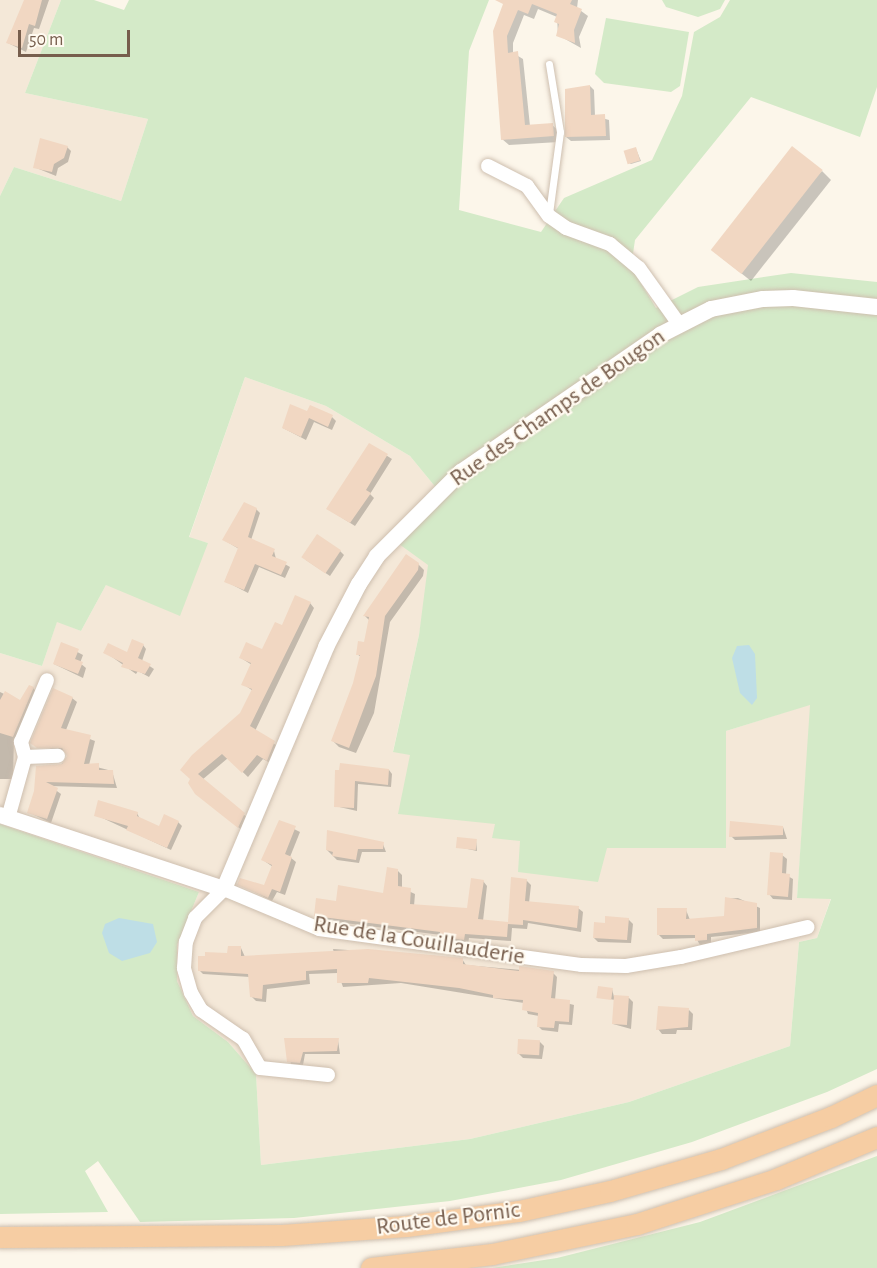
<!DOCTYPE html>
<style>
body{margin:0}
#map{position:relative;width:877px;height:1268px;overflow:hidden;background:#fcf6ea;font-family:"Alegreya Sans",sans-serif}
div>[style]{position:absolute}
.residential>*{inset:0;background:#f4e8d8}
.green>*{inset:0;background:#d4eac8}
.water>*{inset:0;background:#bedee6}
.shadow>*{inset:0;background:#0003}
.building>*{inset:0;background:#f1d7c2;transform-origin:0 0}
.roads{filter:drop-shadow(0 0 2px #cebfaf) drop-shadow(0 0 2px #cebfaf)}
.service>*{height:7px;margin:-3.5px;padding:0 3.5px;transform-origin:3.5px;border-radius:3.5px;background:#fff}
.minor>*{height:14px;margin:-7px;padding:0 7px;transform-origin:7px;border-radius:7px;background:#fff}
.tertiary>*{height:16px;margin:-8px;padding:0 8px;transform-origin:8px;border-radius:8px;background:#fff}
.trunk>*{height:21px;margin:-10.5px;padding:0 10.5px;transform-origin:10.5px;border-radius:10.5px;background:#f6cda3}
span{translate:-50% -50%;white-space:nowrap;text-align:center;line-height:1.15;-webkit-text-stroke:4.5px #fffaf0;paint-order:stroke}
.street-label{font-size:24px;color:#775e4d}
.scale{position:absolute;left:18px;top:30px;width:112px;height:27px;box-sizing:border-box;border:3px solid #775e4d;border-top:0;padding-left:8px;font-size:18px;line-height:21px;white-space:nowrap;color:#775e4d;-webkit-text-stroke:4px #fffaf0;paint-order:stroke}
</style>
<div id="map">
<div class="residential">
<i style="clip-path:polygon(0 0,61px 0,25px 93px,148px 119px,121px 201px,14px 167px,0 196px)"></i>
<i style="clip-path:polygon(245px 377px,326px 406px,410px 456px,442px 495px,419px 635px,393px 751px,410px 754px,496px 824px,607px 848px,725px 848px,726px 731px,811px 704px,797px 898px,831px 898px,817px 938px,799px 942px,790px 1046px,629px 1102px,470px 1139px,261px 1165px,256px 1074px,228px 1042px,193px 1016px,177px 981px,177px 945px,199px 892px,0 824px,0 653px,42px 666px,57px 621px,81px 631px,106px 585px,208px 543px,189px 538px)"></i>
</div>
<div class="green">
<i style="clip-path:polygon(61px 0,94px 0,124px 10px,129px 0,489px 0,469px 51px,459px 210px,541px 232px,564px 198px,652px 160px,682px 96px,694px 32px,720px 17px,730px 0,877px 0,877px 87px,860px 137px,751px 97px,635px 240px,631px 267px,656px 308px,698px 287px,791px 273px,877px 282px,877px 1069px,827px 1092px,692px 1142px,561px 1180px,450px 1201px,294px 1218px,140px 1222px,98px 1161px,85px 1171px,108px 1212px,0 1214px,0 824px,199px 892px,177px 945px,177px 981px,193px 1016px,228px 1042px,256px 1074px,261px 1165px,470px 1139px,629px 1102px,790px 1046px,799px 942px,817px 938px,831px 899px,797px 898px,810px 705px,726px 731px,726px 848px,607px 848px,598px 882px,518px 872px,520px 841px,492px 838px,495px 824px,398px 814px,410px 755px,393px 752px,419px 635px,428px 565px,399px 544px,442px 495px,410px 456px,326px 406px,245px 377px,189px 537px,208px 543px,180px 616px,106px 585px,81px 631px,57px 622px,42px 666px,0 653px,0 196px,14px 167px,121px 201px,148px 119px,25px 93px)"></i>
<i style="clip-path:polygon(662px 0,725px 0,720px 9px,698px 17px,666px 7px)"></i>
<i style="clip-path:polygon(606px 18px,689px 32px,680px 86px,671px 92px,604px 83px,595px 74px)"></i>
<i style="clip-path:polygon(877px 1156px,877px 1268px,492px 1268px,557px 1258px,700px 1222px)"></i>
</div>
<div class="water">
<i style="clip-path:polygon(749px 645px,755px 654px,757px 698px,752px 705px,740px 693px,732px 658px,737px 646px)"></i>
<i style="clip-path:polygon(119px 918px,153px 924px,157px 942px,150px 953px,122px 961px,109px 953px,102px 933px,105px 924px)"></i>
</div>
<div class="shadow">
<i style="clip-path:polygon(25px 0,49px 0,39px 29px,34px 28px,26px 52px,8px 43px)"></i>
<i style="clip-path:polygon(506px 0,578px 0,577px 8px,588px 16px,579px 37px,581px 48px,558px 35px,557px 17px,538px 9px,534px 19px,524px 15px,513px 43px,513px 53px,523px 59px,530px 126px,552px 125px,559px 131px,559px 142px,509px 145px,502px 139px)"></i>
<i style="clip-path:polygon(590px 86px,594px 90px,595px 116px,609px 120px,610px 140px,571px 141px,566px 137px)"></i>
<i style="clip-path:polygon(67px 147px,71px 151px,68px 162px,58px 168px,56px 176px,34px 167px)"></i>
<i style="clip-path:polygon(636px 149px,641px 161px,631px 164px,629px 163px)"></i>
<i style="clip-path:polygon(822px 171px,831px 180px,751px 281px,722px 258px)"></i>
<i style="clip-path:polygon(308px 413px,332px 417px,336px 421px,332px 430px,314px 422px,306px 440px,283px 428px)"></i>
<i style="clip-path:polygon(370px 445px,392px 459px,370px 494px,374px 498px,355px 526px,328px 509px)"></i>
<i style="clip-path:polygon(256px 509px,260px 513px,251px 540px,274px 551px,276px 559px,290px 567px,285px 578px,259px 567px,248px 593px,225px 581px,239px 549px,224px 540px)"></i>
<i style="clip-path:polygon(340px 551px,344px 555px,330px 576px,306px 560px)"></i>
<i style="clip-path:polygon(418px 564px,424px 570px,423px 576px,390px 622px,374px 713px,356px 753px,339px 747px,333px 741px,354px 684px,361px 657px,357px 654px,365px 644px,370px 621px,365px 616px)"></i>
<i style="clip-path:polygon(310px 603px,314px 608px,255px 731px,279px 747px,272px 764px,263px 759px,248px 777px,228px 758px,202px 780px,249px 819px,243px 831px,202px 798px,190px 783px,241px 714px,253px 691px,243px 684px,252px 665px,241px 658px,263px 651px)"></i>
<i style="clip-path:polygon(62px 644px,83px 655px,80px 663px,86px 668px,83px 678px,54px 664px)"></i>
<i style="clip-path:polygon(143px 645px,146px 649px,142px 661px,154px 669px,149px 677px,138px 671px,136px 674px,105px 652px,128px 654px)"></i>
<i style="clip-path:polygon(33px 688px,38px 693px,18px 741px,14px 740px,13px 779px,0 779px,0 692px,21px 702px)"></i>
<i style="clip-path:polygon(72px 698px,77px 702px,66px 730px,95px 741px,89px 765px,112px 771px,117px 788px,50px 786px,61px 794px,51px 823px,28px 812px,36px 791px,69px 756px,66px 751px,36px 746px)"></i>
<i style="clip-path:polygon(389px 770px,392px 774px,391px 787px,358px 784px,357px 811px,335px 806px,341px 771px)"></i>
<i style="clip-path:polygon(137px 813px,140px 819px,160px 828px,178px 822px,182px 826px,171px 850px,96px 815px)"></i>
<i style="clip-path:polygon(280px 822px,300px 832px,290px 857px,296px 862px,285px 895px,277px 892px,272px 901px,239px 884px,265px 887px,273px 867px,263px 860px)"></i>
<i style="clip-path:polygon(783px 827px,787px 839px,735px 840px,731px 836px)"></i>
<i style="clip-path:polygon(476px 840px,477px 851px,458px 847px)"></i>
<i style="clip-path:polygon(383px 844px,386px 852px,362px 852px,359px 863px,337px 860px,327px 850px)"></i>
<i style="clip-path:polygon(782px 855px,787px 859px,786px 875px,793px 879px,792px 900px,773px 899px,769px 894px)"></i>
<i style="clip-path:polygon(397px 870px,402px 875px,402px 888px,415px 894px,414px 906px,469px 909px,483px 881px,487px 886px,483px 921px,509px 923px,526px 880px,531px 885px,529px 903px,578px 908px,583px 912px,581px 932px,528px 923px,527px 929px,512px 928px,511px 941px,469px 938px,468px 944px,446px 941px,441px 935px,320px 920px,315px 915px,337px 903px,384px 895px)"></i>
<i style="clip-path:polygon(738px 898px,760px 908px,760px 932px,711px 937px,711px 944px,700px 945px,696px 938px,663px 939px,658px 934px,686px 910px,690px 920px,725px 918px,726px 899px)"></i>
<i style="clip-path:polygon(628px 919px,633px 924px,631px 943px,598px 942px,594px 938px)"></i>
<i style="clip-path:polygon(241px 948px,245px 957px,334px 953px,333px 949px,437px 956px,462px 959px,466px 965px,553px 973px,557px 977px,555px 1000px,574px 1005px,572px 1025px,559px 1024px,558px 1032px,542px 1030px,538px 1026px,539px 1016px,528px 1014px,524px 1003px,401px 983px,343px 987px,338px 973px,309px 974px,310px 984px,267px 989px,266px 1002px,256px 1001px,252px 997px,250px 977px,203px 974px,199px 970px)"></i>
<i style="clip-path:polygon(612px 989px,614px 997px,629px 998px,633px 1002px,631px 1029px,613px 1024px,615px 1000px,599px 997px)"></i>
<i style="clip-path:polygon(689px 1010px,693px 1014px,692px 1030px,677px 1030px,676px 1034px,662px 1034px,658px 1029px)"></i>
<i style="clip-path:polygon(285px 1039px,338px 1040px,340px 1054px,305px 1054px,303px 1065px,291px 1064px)"></i>
<i style="clip-path:polygon(539px 1041px,544px 1046px,542px 1059px,523px 1058px,518px 1053px)"></i>
</div>
<div class="building">
<i style="clip-path:polygon(24px 0,42px 0,35px 26px,29px 24px,22px 48px,6px 43px)"></i>
<i style="clip-path:polygon(495px 0,572px 0,570px 4px,582px 9px,574px 30px,575px 43px,556px 36px,559px 24px,554px 22px,557px 14px,532px 4px,528px 14px,518px 10px,507px 36px,508px 53px,518px 51px,525px 125px,553px 123px,554px 136px,501px 140px,493px 31px,503px 4px)"></i>
<i style="clip-path:polygon(590px 85px,591px 115px,605px 114px,606px 136px,565px 137px,565px 89px)"></i>
<i style="clip-path:polygon(40px 138px,68px 146px,64px 158px,54px 164px,52px 172px,33px 168px)"></i>
<i style="left:792px;top:146px;width:39px;height:132px;rotate:38deg"></i>
<i style="left:636px;top:147px;width:14px;height:13px;rotate:73deg"></i>
<i style="clip-path:polygon(290px 404px,307px 411px,310px 405px,333px 415px,328px 427px,309px 418px,301px 437px,282px 428px)"></i>
<i style="clip-path:polygon(369px 443px,388px 454px,366px 490px,371px 493px,350px 523px,326px 509px)"></i>
<i style="clip-path:polygon(244px 502px,257px 508px,248px 537px,275px 549px,272px 556px,287px 562px,281px 575px,255px 564px,244px 590px,224px 582px,238px 548px,222px 540px)"></i>
<i style="left:317px;top:534px;width:29px;height:28px;rotate:34deg"></i>
<i style="clip-path:polygon(406px 554px,419px 563px,418px 570px,385px 616px,376px 676px,349px 748px,331px 741px,353px 683px,360px 655px,356px 655px,358px 641px,364px 642px,369px 617px,363px 616px)"></i>
<i style="clip-path:polygon(295px 595px,311px 602px,250px 726px,275px 741px,267px 761px,257px 755px,242px 773px,222px 754px,198px 774px,245px 813px,238px 828px,195px 794px,188px 783px,190px 779px,180px 770px,192px 755px,240px 713px,252px 689px,241px 685px,251px 663px,239px 658px,246px 642px,262px 649px,275px 622px,282px 625px)"></i>
<i style="clip-path:polygon(132px 639px,144px 644px,138px 658px,151px 664px,145px 674px,121px 667px,123px 663px,103px 653px,108px 643px,127px 652px)"></i>
<i style="clip-path:polygon(61px 642px,79px 649px,75px 659px,83px 662px,78px 674px,53px 664px)"></i>
<i style="clip-path:polygon(29px 685px,34px 687px,13px 737px,0 733px,0 700px,5px 691px,20px 700px)"></i>
<i style="clip-path:polygon(53px 688px,73px 697px,61px 728px,91px 735px,84px 764px,99px 763px,99px 770px,113px 770px,114px 784px,46px 782px,58px 788px,47px 819px,27px 813px,34px 791px,36px 766px,62px 764px,67px 756px,62px 748px,37px 748px,30px 743px)"></i>
<i style="clip-path:polygon(340px 763px,389px 769px,388px 785px,355px 781px,354px 808px,334px 807px,335px 770px,339px 770px)"></i>
<i style="clip-path:polygon(98px 800px,138px 812px,137px 816px,159px 826px,164px 814px,179px 821px,167px 848px,126px 830px,128px 826px,94px 816px)"></i>
<i style="clip-path:polygon(279px 820px,296px 826px,285px 854px,292px 857px,280px 892px,272px 889px,268px 898px,237px 885px,240px 878px,264px 885px,272px 865px,261px 860px)"></i>
<i style="clip-path:polygon(730px 821px,783px 826px,783px 835px,729px 837px)"></i>
<i style="clip-path:polygon(327px 830px,384px 842px,383px 849px,358px 849px,356px 860px,332px 856px,333px 852px,326px 850px)"></i>
<i style="left:457px;top:837px;width:20px;height:11px;rotate:6deg"></i>
<i style="clip-path:polygon(770px 852px,783px 853px,782px 873px,790px 874px,788px 897px,767px 895px)"></i>
<i style="clip-path:polygon(387px 867px,398px 869px,398px 886px,411px 888px,410px 904px,467px 908px,471px 878px,484px 880px,478px 919px,508px 922px,511px 877px,527px 879px,525px 901px,579px 906px,577px 928px,523px 920px,523px 925px,508px 924px,507px 937px,465px 934px,464px 940px,440px 937px,440px 932px,314px 916px,316px 898px,336px 901px,338px 885px,383px 893px)"></i>
<i style="clip-path:polygon(725px 897px,757px 903px,757px 928px,707px 934px,707px 940px,695px 941px,695px 935px,657px 935px,657px 908px,687px 908px,686px 919px,724px 916px)"></i>
<i style="clip-path:polygon(605px 916px,629px 918px,627px 940px,593px 938px,594px 922px,605px 923px)"></i>
<i style="clip-path:polygon(228px 946px,241px 946px,241px 956px,368px 949px,463px 958px,463px 964px,519px 971px,519px 966px,554px 971px,551px 998px,570px 1000px,569px 1022px,555px 1021px,554px 1028px,537px 1027px,538px 1013px,522px 1010px,523px 1000px,493px 998px,493px 995px,459px 988px,369px 978px,368px 983px,337px 983px,337px 969px,306px 971px,306px 980px,263px 985px,262px 999px,250px 997px,248px 974px,198px 971px,198px 956px,205px 956px,205px 952px,227px 953px)"></i>
<i style="left:598px;top:986px;width:15px;height:12px;rotate:8deg"></i>
<i style="left:614px;top:995px;width:15px;height:29px;rotate:4deg"></i>
<i style="clip-path:polygon(658px 1006px,689px 1008px,688px 1027px,656px 1030px)"></i>
<i style="clip-path:polygon(284px 1038px,339px 1038px,337px 1051px,303px 1052px,300px 1063px,287px 1062px)"></i>
<i style="left:518px;top:1039px;width:22px;height:15px;rotate:3deg"></i>
</div>
<div class="roads">
<div class="service">
<i style="left:549px;top:64px;width:69px;rotate:80.8deg"></i>
<i style="left:560px;top:132px;width:82px;rotate:97.7deg"></i>
</div>
<div class="minor">
<i style="left:488px;top:166px;width:44px;rotate:27.1deg"></i>
<i style="left:527px;top:186px;width:37px;rotate:54deg"></i>
<i style="left:549px;top:216px;width:21px;rotate:35deg"></i>
<i style="left:566px;top:228px;width:47px;rotate:20deg"></i>
<i style="left:610px;top:244px;width:38px;rotate:40deg"></i>
<i style="left:639px;top:268px;width:69px;rotate:54.5deg"></i>
<i style="left:25px;top:757px;width:33px;rotate:-2deg"></i>
<i style="left:8px;top:818px;width:63px;rotate:-74.4deg"></i>
<i style="left:25px;top:757px;width:16px;rotate:-105deg"></i>
<i style="left:21px;top:742px;width:67px;rotate:-67.2deg"></i>
<i style="left:328px;top:1075px;width:68px;rotate:-174.1deg"></i>
<i style="left:260px;top:1068px;width:34px;rotate:-120deg"></i>
<i style="left:243px;top:1039px;width:51px;rotate:-145.4deg"></i>
<i style="left:201px;top:1010px;width:20px;rotate:-120deg"></i>
<i style="left:191px;top:993px;width:26px;rotate:-106deg"></i>
<i style="left:184px;top:968px;width:26px;rotate:-86deg"></i>
<i style="left:186px;top:942px;width:26px;rotate:-69deg"></i>
<i style="left:195px;top:918px;width:41px;rotate:-45deg"></i>
<i style="left:224px;top:889px;width:103px;rotate:22.8deg"></i>
<i style="left:319px;top:929px;width:264px;rotate:7.8deg"></i>
<i style="left:581px;top:965px;width:45px;rotate:1.3deg"></i>
<i style="left:626px;top:966px;width:56px;rotate:-9.3deg"></i>
<i style="left:681px;top:957px;width:130px;rotate:-13.3deg"></i>
</div>
<div class="tertiary">
<i style="left:0;top:815px;width:236px;rotate:18.3deg"></i>
<i style="left:224px;top:889px;width:263px;rotate:-67.1deg"></i>
<i style="left:326px;top:647px;width:71px;rotate:-62.4deg"></i>
<i style="left:359px;top:584px;width:33px;rotate:-57deg"></i>
<i style="left:377px;top:556px;width:119px;rotate:-45deg"></i>
<i style="left:461px;top:472px;width:242px;rotate:-34.5deg"></i>
<i style="left:660px;top:335px;width:57px;rotate:-27deg"></i>
<i style="left:711px;top:309px;width:53px;rotate:-10.9deg"></i>
<i style="left:763px;top:299px;width:30px;rotate:-2deg"></i>
<i style="left:793px;top:298px;width:84px;rotate:6.1deg"></i>
</div>
<div class="trunk">
<i style="left:0;top:1237px;width:282px;rotate:-0.4deg"></i>
<i style="left:282px;top:1235px;width:124px;rotate:-4.2deg"></i>
<i style="left:406px;top:1226px;width:114px;rotate:-7.6deg"></i>
<i style="left:519px;top:1211px;width:93px;rotate:-12.4deg"></i>
<i style="left:610px;top:1191px;width:116px;rotate:-16.1deg"></i>
<i style="left:721px;top:1159px;width:118px;rotate:-20.9deg"></i>
<i style="left:831px;top:1117px;width:51px;rotate:-25.6deg"></i>
<i style="left:371px;top:1268px;width:122px;rotate:-6.6deg"></i>
<i style="left:492px;top:1254px;width:148px;rotate:-11.7deg"></i>
<i style="left:637px;top:1224px;width:146px;rotate:-17.9deg"></i>
<i style="left:776px;top:1179px;width:109px;rotate:-22.6deg"></i>
</div>
</div>
<div class="street-label">
<span style="left:558px;top:408px;rotate:-35deg">Rue des Champs de Bougon</span>
<span style="left:419px;top:941px;rotate:9deg">Rue de la Couillauderie</span>
<span style="left:448px;top:1219px;rotate:-7deg">Route de Pornic</span>
</div>
<div class="scale">50 m</div>
</div>
